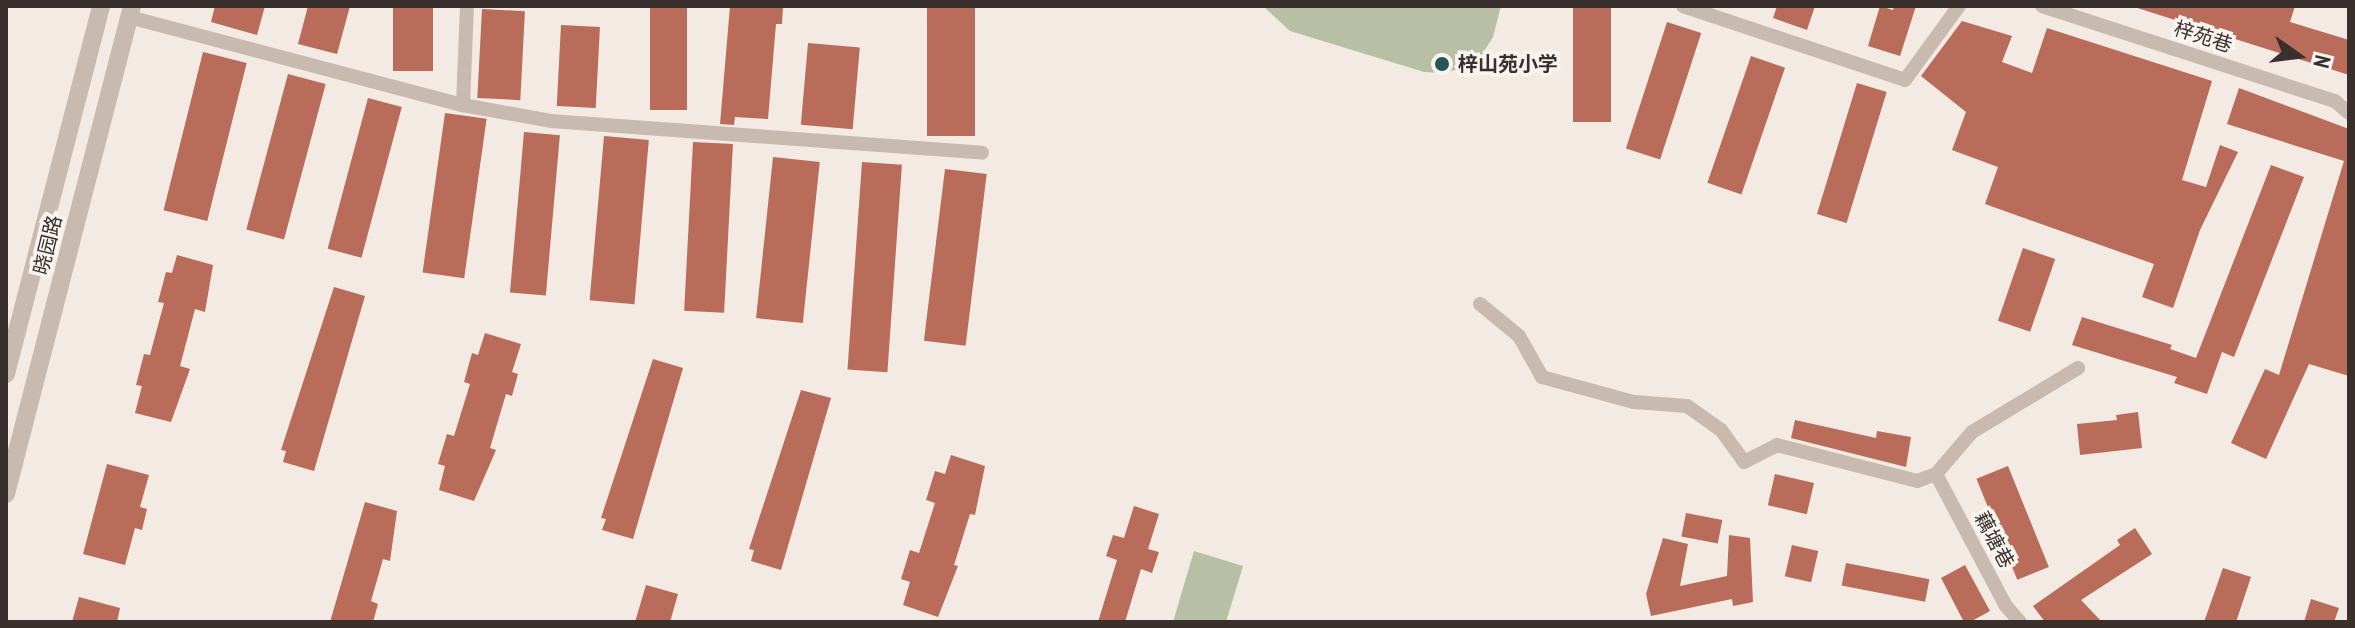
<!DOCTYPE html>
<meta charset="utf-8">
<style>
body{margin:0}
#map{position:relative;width:2355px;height:628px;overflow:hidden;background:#f2eae3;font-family:"PT Sans Narrow","Noto Sans SC",sans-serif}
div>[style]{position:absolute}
.green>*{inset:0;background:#b7c0a4}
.building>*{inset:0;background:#b96c59;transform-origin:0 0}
.minor>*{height:14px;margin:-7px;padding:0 7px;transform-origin:7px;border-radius:7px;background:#c9baaf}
.tertiary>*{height:18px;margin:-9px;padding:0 9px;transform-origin:9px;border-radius:9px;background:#c9baaf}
.dots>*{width:22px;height:22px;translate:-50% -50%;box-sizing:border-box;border:4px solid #f9f4ef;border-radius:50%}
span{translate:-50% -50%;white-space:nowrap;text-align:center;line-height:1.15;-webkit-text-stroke:7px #f9f4ef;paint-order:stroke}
.street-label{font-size:20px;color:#39302d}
.poi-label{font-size:20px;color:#39302d;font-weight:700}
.left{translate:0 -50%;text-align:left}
.frame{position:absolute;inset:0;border:8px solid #39302d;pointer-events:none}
.north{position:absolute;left:2259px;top:16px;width:80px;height:80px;-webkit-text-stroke:6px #f9f4ef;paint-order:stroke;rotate:104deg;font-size:22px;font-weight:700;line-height:32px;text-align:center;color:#39302d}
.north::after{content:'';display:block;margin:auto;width:28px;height:36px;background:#39302d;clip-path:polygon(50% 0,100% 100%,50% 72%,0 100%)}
</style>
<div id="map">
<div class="green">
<i style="clip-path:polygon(1263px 6px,1501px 6px,1493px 37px,1476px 64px,1444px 73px,1424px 72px,1290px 31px)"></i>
<i style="clip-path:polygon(1194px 551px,1243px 566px,1226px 622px,1173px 622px)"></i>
</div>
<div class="building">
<i style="clip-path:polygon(215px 6px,265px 6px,257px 35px,211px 22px)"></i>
<i style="clip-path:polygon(308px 6px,350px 6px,337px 54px,298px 44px)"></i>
<i style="left:393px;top:6px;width:40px;height:65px"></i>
<i style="left:650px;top:6px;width:37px;height:104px"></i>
<i style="clip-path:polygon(730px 6px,783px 6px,782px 24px,776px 24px,768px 119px,735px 117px,734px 125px,720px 124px)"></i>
<i style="left:927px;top:6px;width:48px;height:130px"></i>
<i style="left:1573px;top:6px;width:38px;height:116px"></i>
<i style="clip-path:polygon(1777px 6px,1815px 6px,1807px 30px,1773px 18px)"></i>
<i style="clip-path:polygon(1880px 6px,1893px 10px,1894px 6px,1916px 6px,1900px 56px,1868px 46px)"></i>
<i style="clip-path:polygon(2131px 6px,2295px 6px,2290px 22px,2349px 40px,2349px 75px)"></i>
<i style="left:482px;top:9px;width:43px;height:89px;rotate:3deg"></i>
<i style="clip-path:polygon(1962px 21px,2012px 36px,2002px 62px,2032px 73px,2047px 28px,2212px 81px,2182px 180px,2206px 187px,2220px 145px,2238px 152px,2200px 230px,2173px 308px,2142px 297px,2154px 264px,1985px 204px,1998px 167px,1952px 150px,1966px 112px,1921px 76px)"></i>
<i style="left:1667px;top:22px;width:36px;height:133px;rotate:18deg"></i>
<i style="left:561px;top:25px;width:39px;height:81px;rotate:3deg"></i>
<i style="left:808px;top:43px;width:52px;height:82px;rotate:5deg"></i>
<i style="left:203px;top:52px;width:45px;height:163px;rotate:14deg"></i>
<i style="left:1751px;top:56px;width:36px;height:134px;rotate:19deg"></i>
<i style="left:288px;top:74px;width:39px;height:161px;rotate:15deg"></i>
<i style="left:1857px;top:83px;width:31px;height:137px;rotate:17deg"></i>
<i style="clip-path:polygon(2239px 88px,2349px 129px,2349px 376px,2309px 364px,2266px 459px,2231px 443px,2265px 369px,2279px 375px,2344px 161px,2227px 124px)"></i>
<i style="left:368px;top:98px;width:35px;height:156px;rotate:15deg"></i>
<i style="left:445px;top:113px;width:42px;height:161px;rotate:8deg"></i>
<i style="left:524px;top:132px;width:36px;height:161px;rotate:5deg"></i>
<i style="left:604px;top:136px;width:45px;height:165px;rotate:5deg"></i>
<i style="left:693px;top:142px;width:40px;height:169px;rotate:3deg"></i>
<i style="left:773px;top:157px;width:47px;height:162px;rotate:6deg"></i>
<i style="left:862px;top:162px;width:40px;height:208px;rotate:4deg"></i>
<i style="clip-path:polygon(2271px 165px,2304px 177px,2234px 357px,2222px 352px,2207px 394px,2174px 383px,2177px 377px,2072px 345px,2082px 317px,2172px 345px,2170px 349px,2196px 358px)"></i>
<i style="left:945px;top:169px;width:42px;height:173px;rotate:7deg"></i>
<i style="left:2023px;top:248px;width:34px;height:77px;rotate:19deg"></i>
<i style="clip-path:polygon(177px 255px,213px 265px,205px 312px,195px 309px,180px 366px,190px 369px,171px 422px,135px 413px,142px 386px,136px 385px,144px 354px,150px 355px,164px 303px,158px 302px,166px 272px,172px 273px)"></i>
<i style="clip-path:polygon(334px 287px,365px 296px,314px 471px,283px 462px,286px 451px,281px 450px)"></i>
<i style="clip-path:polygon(485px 333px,521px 344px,512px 372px,518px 374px,512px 396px,506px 394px,490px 448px,496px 450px,474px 501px,439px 490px,445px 466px,438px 464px,447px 434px,454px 436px,470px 384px,464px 382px,472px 353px,478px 355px)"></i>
<i style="clip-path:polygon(653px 359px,683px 368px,633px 539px,602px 530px,606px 519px,601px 518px)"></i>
<i style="clip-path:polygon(801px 390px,831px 398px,781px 570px,751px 561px,754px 550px,749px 549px)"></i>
<i style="clip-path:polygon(2138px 412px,2142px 448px,2080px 455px,2077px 424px,2117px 420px,2116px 415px)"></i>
<i style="clip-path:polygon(1795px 420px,1876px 438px,1877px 431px,1911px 437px,1906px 467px,1791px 438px)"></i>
<i style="clip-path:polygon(951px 455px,985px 466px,975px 515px,970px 514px,954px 565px,958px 566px,938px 617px,903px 605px,910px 582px,901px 579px,910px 550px,919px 553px,935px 503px,926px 500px,935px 471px,945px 474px)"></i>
<i style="clip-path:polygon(107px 464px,149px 475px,140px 507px,147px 509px,142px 530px,135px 528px,125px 565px,83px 554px)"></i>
<i style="left:2008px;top:466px;width:109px;height:34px;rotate:68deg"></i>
<i style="left:1775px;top:474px;width:40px;height:32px;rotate:13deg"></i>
<i style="clip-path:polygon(365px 502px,397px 511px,390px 561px,383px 559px,371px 601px,378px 604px,373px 622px,330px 622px)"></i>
<i style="clip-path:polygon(1134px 506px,1159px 514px,1148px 549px,1159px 552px,1152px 573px,1141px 569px,1125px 622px,1098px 622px,1117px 560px,1106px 556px,1113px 535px,1124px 538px)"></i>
<i style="left:1686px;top:513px;width:37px;height:24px;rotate:11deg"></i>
<i style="clip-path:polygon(2135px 528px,2152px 554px,2081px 600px,2102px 622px,2045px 622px,2033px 606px,2120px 545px,2117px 540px)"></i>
<i style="clip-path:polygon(1729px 535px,1750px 538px,1753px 602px,1733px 606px,1732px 599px,1651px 616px,1646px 594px,1663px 538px,1688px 544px,1680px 586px,1727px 576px)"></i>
<i style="left:1792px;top:545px;width:27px;height:32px;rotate:13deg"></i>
<i style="left:1846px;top:563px;width:85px;height:23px;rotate:11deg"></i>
<i style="clip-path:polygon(1965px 565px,1990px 611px,1970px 622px,1964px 622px,1941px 578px)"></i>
<i style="clip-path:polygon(2223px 568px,2251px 577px,2236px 622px,2204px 622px)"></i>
<i style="clip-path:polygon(646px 585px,678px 594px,670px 622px,635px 622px)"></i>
<i style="clip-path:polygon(79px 597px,120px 608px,117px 622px,72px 622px)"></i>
<i style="clip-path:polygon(2311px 599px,2339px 608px,2334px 622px,2304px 622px)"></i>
</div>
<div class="minor">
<i style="left:1683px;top:6px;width:234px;rotate:18.4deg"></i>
<i style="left:1905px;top:80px;width:92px;rotate:-53.9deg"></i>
<i style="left:2042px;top:6px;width:308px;rotate:18deg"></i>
<i style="left:2335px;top:101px;width:18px;rotate:41deg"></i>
<i style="left:129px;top:17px;width:345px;rotate:14.8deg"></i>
<i style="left:463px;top:105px;width:89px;rotate:10.3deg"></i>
<i style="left:551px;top:121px;width:432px;rotate:4.2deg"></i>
<i style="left:463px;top:105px;width:99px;rotate:-87.7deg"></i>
<i style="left:1480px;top:304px;width:50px;rotate:39.4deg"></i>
<i style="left:1519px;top:336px;width:47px;rotate:60.7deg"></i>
<i style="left:1542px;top:377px;width:95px;rotate:15.2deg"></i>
<i style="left:1634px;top:402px;width:53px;rotate:4.3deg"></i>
<i style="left:1687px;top:406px;width:42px;rotate:35.2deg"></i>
<i style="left:1721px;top:430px;width:39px;rotate:54deg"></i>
<i style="left:1744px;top:462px;width:37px;rotate:-27deg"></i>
<i style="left:1777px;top:445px;width:145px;rotate:14.4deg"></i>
<i style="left:1917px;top:481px;width:20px;rotate:-20deg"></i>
<i style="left:1936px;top:474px;width:55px;rotate:-49.4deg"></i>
<i style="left:1972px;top:432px;width:124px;rotate:-31.1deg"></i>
<i style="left:1936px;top:474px;width:149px;rotate:62.1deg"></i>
<i style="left:2006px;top:606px;width:21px;rotate:49deg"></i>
</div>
<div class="tertiary">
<i style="left:6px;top:374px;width:380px;rotate:-75.5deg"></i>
<i style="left:6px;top:494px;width:504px;rotate:-75.52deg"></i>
</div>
<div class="dots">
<i style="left:1442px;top:64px;background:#265556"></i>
</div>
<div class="street-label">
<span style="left:2203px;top:37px;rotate:18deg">梓苑巷</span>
<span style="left:48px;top:245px;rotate:-76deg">晓园路</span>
<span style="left:1994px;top:540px;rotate:62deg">藕塘巷</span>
</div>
<div class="poi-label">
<span class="left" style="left:1458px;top:64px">梓山苑小学</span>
</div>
<div class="frame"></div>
<div class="north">N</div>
</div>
